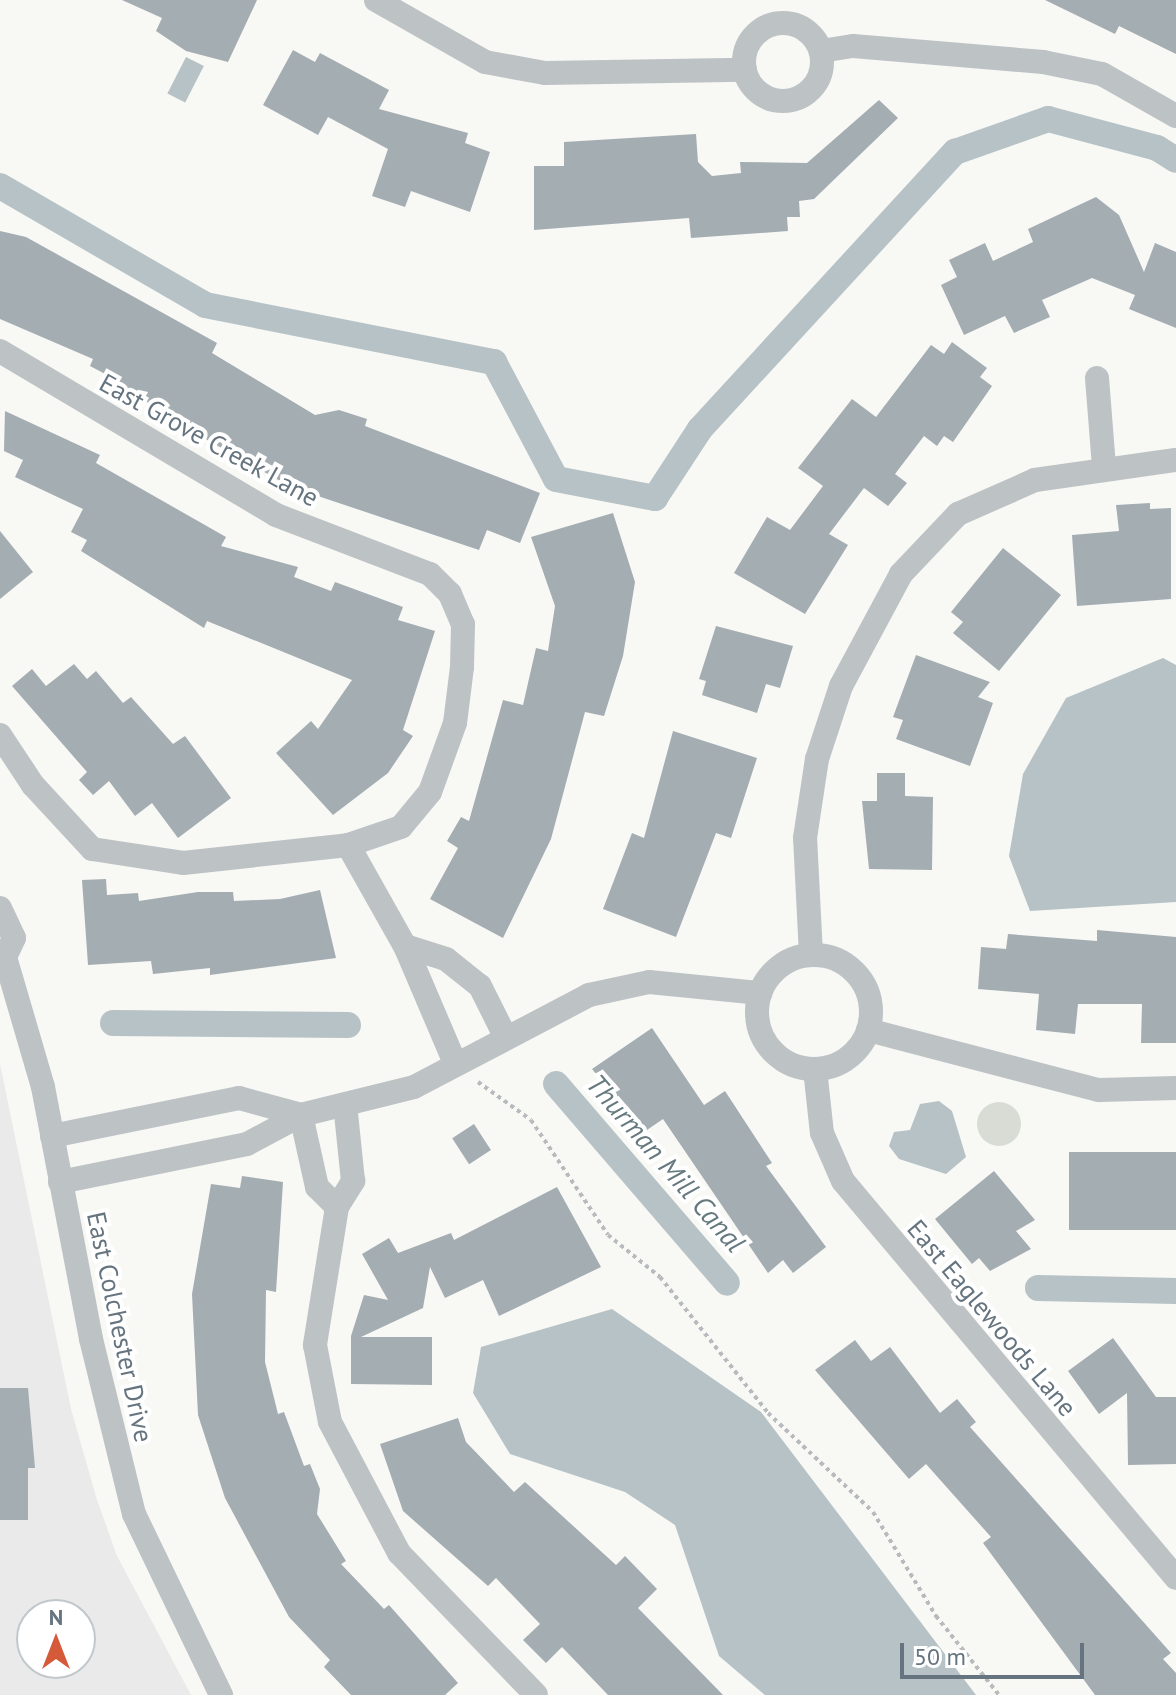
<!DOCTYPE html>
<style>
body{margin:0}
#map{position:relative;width:1176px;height:1695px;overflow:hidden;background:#f8f8f5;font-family:"PT Sans",sans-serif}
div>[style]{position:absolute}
.built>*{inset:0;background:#e9eae9}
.green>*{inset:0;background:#d8dcd5}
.round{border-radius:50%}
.water>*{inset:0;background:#b6c2c5;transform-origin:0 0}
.canal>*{height:26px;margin:-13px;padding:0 13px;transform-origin:13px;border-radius:13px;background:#b6c2c5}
.building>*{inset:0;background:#a4adb2;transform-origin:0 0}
.path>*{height:4px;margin-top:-2px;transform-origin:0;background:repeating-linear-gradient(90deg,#b8bbbe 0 4px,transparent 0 8px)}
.minor>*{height:24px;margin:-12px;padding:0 12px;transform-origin:12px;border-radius:12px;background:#bdc2c5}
.minor>.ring{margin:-12px;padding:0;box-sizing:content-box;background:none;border:24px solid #bdc2c5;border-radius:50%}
span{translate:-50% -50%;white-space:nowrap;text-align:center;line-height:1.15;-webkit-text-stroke:8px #fff;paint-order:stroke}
.street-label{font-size:26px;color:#65747e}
.water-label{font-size:28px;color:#65797f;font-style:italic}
.north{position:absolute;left:16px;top:1599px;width:80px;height:80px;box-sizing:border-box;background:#fff;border:2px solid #c1c7cb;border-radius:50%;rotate:0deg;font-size:22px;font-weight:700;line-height:32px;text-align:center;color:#65747e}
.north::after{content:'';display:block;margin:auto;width:28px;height:36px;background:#d45a39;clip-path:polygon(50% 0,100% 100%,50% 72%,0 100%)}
.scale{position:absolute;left:900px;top:1643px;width:184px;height:36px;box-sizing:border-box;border:4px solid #65747e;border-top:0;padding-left:10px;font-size:24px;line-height:28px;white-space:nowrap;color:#65747e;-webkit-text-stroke:6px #fff;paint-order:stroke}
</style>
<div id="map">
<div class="built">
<i style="clip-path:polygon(evenodd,0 1064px,71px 1409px,97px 1500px,117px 1556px,191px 1695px,0 1695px,0 1064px,32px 1615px,80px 1615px,80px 1663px,32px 1663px,32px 1615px)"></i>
</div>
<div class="green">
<i class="round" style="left:977px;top:1102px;width:44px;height:44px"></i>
</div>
<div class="water">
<i style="left:186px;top:57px;width:20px;height:41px;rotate:27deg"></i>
<i style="clip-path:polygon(1163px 658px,1176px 665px,1176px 902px,1030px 911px,1009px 856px,1023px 774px,1066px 698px)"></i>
<i style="clip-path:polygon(939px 1101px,952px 1111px,966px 1157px,946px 1174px,899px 1159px,889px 1146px,894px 1132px,910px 1130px,920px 1104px)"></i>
<i style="clip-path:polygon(612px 1309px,761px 1412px,976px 1695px,765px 1695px,719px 1656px,675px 1525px,625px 1492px,510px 1454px,473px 1393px,481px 1347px)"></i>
</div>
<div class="canal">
<i style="left:0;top:186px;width:237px;rotate:30.1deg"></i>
<i style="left:205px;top:305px;width:295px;rotate:11.2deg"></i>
<i style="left:494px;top:362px;width:132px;rotate:62.1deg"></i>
<i style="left:556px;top:479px;width:101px;rotate:10.9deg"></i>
<i style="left:655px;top:498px;width:82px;rotate:-56.9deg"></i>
<i style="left:700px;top:429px;width:377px;rotate:-47.4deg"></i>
<i style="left:955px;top:152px;width:99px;rotate:-19.5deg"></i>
<i style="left:1048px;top:119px;width:113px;rotate:14.9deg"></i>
<i style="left:1157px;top:148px;width:22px;rotate:32deg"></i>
<i style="left:113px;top:1023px;width:235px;rotate:0.5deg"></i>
<i style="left:556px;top:1084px;width:262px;rotate:49.3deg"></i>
<i style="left:1038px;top:1288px;width:138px;rotate:1.2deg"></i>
</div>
<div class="building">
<i style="clip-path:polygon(122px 0,257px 0,228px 62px,186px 51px,156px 31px,162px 18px)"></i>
<i style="clip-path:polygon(1045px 0,1176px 0,1176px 54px,1119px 26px,1115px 34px)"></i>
<i style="clip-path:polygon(293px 50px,315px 62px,320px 53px,389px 90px,379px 109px,468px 133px,465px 143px,490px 152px,470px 212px,411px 191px,405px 207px,372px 196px,388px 149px,328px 117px,318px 135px,263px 105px)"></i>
<i style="clip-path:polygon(879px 100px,898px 118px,814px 199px,799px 201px,800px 217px,787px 217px,788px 231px,691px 238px,689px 218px,534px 230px,534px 166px,564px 166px,564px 142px,696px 134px,698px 162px,712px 176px,741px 173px,740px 162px,807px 163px)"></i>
<i style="clip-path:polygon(1096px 197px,1119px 215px,1144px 272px,1155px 243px,1176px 252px,1176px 328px,1129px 309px,1135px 295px,1092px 278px,1042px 300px,1050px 317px,1014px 333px,1005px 316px,964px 335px,941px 285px,957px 277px,949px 260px,985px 243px,993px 261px,1033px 242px,1028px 229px)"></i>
<i style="clip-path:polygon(0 231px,26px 237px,217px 343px,212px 353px,315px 415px,339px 410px,367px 419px,365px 426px,540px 493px,520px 543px,487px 530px,479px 550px,291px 487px,184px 427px,187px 421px,106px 383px,109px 376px,90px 366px,93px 359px,0 319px)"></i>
<i style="clip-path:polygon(952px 342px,987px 368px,980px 377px,992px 386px,953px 442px,944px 436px,937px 446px,924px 436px,895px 474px,907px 483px,888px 506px,864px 488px,829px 534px,848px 545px,805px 614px,734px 573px,767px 517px,790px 530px,823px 486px,798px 468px,852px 399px,876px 417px,931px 345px,944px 354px)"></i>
<i style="clip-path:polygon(5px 411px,100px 455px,96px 463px,226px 537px,221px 546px,298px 567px,294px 577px,331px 591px,335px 582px,403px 607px,398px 620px,435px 631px,403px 730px,413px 736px,388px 773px,333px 815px,276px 753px,311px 721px,318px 729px,352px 680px,207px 621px,204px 628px,81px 551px,87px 540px,71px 532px,83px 509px,15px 477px,23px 460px,4px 451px)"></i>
<i style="clip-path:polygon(1150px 503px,1150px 509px,1171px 508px,1171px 599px,1077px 606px,1072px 535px,1119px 531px,1116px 505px)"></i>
<i style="clip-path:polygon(613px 513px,635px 582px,623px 656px,604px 716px,585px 712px,551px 839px,503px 938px,430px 899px,458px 848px,447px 841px,461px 817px,469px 821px,503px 700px,523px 705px,536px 648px,548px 651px,555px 606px,531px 537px)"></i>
<i style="clip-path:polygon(0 531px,33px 572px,0 599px)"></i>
<i style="clip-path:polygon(1003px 548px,1061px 595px,999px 671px,953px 633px,963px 622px,951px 612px)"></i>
<i style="clip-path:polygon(716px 626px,793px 646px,780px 688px,766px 684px,757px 713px,702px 695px,706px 681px,699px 679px)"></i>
<i style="clip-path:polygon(916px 655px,990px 682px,978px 697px,993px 703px,970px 766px,896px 739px,903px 720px,893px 717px)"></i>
<i style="clip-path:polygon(74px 664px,87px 679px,96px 671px,123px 703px,131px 697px,173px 744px,185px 736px,231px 798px,178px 838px,152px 803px,135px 816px,109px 781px,93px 795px,79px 780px,87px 772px,12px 686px,32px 669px,46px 686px)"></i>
<i style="clip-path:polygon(673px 731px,757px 758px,731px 838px,716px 833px,676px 937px,603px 909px,632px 833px,644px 838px)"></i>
<i style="clip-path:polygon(877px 773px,905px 773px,905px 796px,933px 797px,932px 870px,869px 869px,862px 801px,877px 801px)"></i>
<i style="clip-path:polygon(106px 879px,107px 895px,138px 893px,139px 901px,198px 892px,233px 892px,234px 901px,280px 899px,320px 890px,336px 958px,210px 975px,210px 968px,153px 974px,151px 961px,88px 965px,82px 880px)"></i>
<i style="clip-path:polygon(1097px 930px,1176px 937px,1176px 1043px,1141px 1043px,1142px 1004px,1078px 1004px,1075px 1034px,1036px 1030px,1039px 994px,978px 989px,981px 947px,1006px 949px,1008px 934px,1097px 941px)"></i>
<i style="clip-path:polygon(652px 1028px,704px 1105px,725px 1091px,772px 1163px,766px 1166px,826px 1247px,793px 1273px,783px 1260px,768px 1273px,663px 1119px,644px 1132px,592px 1069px)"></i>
<i style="left:474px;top:1124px;width:31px;height:26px;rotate:57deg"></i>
<i style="left:1176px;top:1152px;width:78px;height:107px;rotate:90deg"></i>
<i style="clip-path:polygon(994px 1171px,1035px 1220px,1016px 1231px,1031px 1249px,990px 1271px,979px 1258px,972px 1264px,935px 1219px)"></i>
<i style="clip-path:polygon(242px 1176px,283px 1182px,276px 1292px,266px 1290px,265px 1362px,278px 1414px,284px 1412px,304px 1466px,310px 1464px,320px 1489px,317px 1514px,346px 1561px,341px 1564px,384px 1609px,389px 1605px,458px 1683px,445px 1695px,351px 1695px,324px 1667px,330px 1660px,289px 1617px,225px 1498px,198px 1415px,192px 1294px,211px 1184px,240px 1188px)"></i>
<i style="clip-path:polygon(557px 1187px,601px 1267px,499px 1316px,483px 1280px,445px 1298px,430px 1267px,423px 1308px,361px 1337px,432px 1337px,432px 1385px,351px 1384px,351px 1336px,364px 1295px,388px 1300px,362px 1254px,389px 1238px,398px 1253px,451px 1233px,454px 1240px)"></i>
<i style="clip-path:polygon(1113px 1338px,1156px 1397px,1176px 1397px,1176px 1464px,1128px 1465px,1127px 1393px,1099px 1414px,1068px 1371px)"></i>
<i style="clip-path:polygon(855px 1340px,871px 1361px,890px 1347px,940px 1413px,957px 1399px,976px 1422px,970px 1427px,1171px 1653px,1163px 1659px,1176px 1673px,1176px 1695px,1095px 1695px,983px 1543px,991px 1537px,926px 1464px,909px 1479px,815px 1370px)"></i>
<i style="clip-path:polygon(0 1388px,28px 1388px,35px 1468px,28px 1468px,28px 1520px,0 1520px)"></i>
<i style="clip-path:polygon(458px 1418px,466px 1442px,514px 1492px,525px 1482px,616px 1565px,625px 1556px,657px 1589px,638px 1608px,723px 1695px,608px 1695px,562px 1647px,546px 1663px,523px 1640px,540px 1624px,496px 1578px,488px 1586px,403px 1511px,380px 1444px)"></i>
</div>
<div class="path">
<i style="left:478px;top:1082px;width:65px;rotate:35.6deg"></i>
<i style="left:531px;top:1120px;width:138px;rotate:56.2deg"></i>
<i style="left:608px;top:1235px;width:67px;rotate:38.9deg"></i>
<i style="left:660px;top:1277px;width:174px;rotate:51.5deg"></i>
<i style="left:768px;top:1413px;width:144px;rotate:43.3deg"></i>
<i style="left:873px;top:1512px;width:122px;rotate:58.8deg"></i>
<i style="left:936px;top:1616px;width:101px;rotate:51.4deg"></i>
</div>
<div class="minor">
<i style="left:376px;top:0;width:125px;rotate:29.6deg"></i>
<i style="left:485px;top:62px;width:61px;rotate:10.4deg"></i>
<i style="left:545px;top:73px;width:200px;rotate:-0.9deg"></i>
<i class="ring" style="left:744px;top:23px;width:54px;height:54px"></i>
<i style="left:821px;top:51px;width:32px;rotate:-9deg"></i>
<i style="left:853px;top:46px;width:191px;rotate:4.8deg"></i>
<i style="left:1043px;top:62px;width:60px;rotate:11.5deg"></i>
<i style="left:1102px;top:74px;width:85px;rotate:29.6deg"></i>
<i style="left:0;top:351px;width:321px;rotate:30.7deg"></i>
<i style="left:276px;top:515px;width:165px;rotate:21deg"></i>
<i style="left:430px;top:574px;width:28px;rotate:45deg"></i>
<i style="left:450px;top:594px;width:33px;rotate:67deg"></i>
<i style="left:463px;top:624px;width:43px;rotate:91.3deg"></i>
<i style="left:462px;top:667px;width:56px;rotate:97.1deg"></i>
<i style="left:455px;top:723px;width:73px;rotate:109.9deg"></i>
<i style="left:430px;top:792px;width:45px;rotate:129.6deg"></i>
<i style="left:401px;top:827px;width:56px;rotate:161.2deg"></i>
<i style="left:1097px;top:378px;width:89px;rotate:85.5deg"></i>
<i style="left:0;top:735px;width:60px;rotate:56.6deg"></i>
<i style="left:33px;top:785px;width:87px;rotate:47.3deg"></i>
<i style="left:92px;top:849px;width:92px;rotate:8.7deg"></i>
<i style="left:183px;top:863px;width:166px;rotate:-6.2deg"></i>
<i style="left:348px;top:845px;width:116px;rotate:60.6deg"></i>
<i style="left:0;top:908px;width:33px;rotate:65deg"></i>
<i style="left:14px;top:938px;width:21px;rotate:115deg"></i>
<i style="left:5px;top:957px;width:135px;rotate:73.7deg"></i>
<i style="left:43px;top:1087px;width:257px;rotate:79.2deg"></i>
<i style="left:91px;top:1339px;width:180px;rotate:76.2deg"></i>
<i style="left:134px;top:1514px;width:201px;rotate:64.3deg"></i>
<i style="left:811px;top:955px;width:117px;rotate:-92.9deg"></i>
<i style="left:805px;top:838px;width:80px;rotate:-81.4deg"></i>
<i style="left:817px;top:759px;width:77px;rotate:-71.8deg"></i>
<i style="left:841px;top:686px;width:127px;rotate:-61.8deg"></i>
<i style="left:901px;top:574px;width:83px;rotate:-46.5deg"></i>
<i style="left:958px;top:514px;width:84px;rotate:-23.8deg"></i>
<i style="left:1035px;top:480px;width:142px;rotate:-8.1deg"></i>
<i class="ring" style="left:757px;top:955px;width:90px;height:90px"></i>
<i style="left:868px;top:1030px;width:239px;rotate:14.6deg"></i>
<i style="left:1099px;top:1090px;width:77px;rotate:-1.5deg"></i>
<i style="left:455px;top:1063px;width:127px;rotate:-113.1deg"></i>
<i style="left:405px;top:946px;width:43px;rotate:17.6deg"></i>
<i style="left:446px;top:959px;width:43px;rotate:38.5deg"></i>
<i style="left:480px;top:986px;width:54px;rotate:63.4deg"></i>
<i style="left:815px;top:1069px;width:64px;rotate:83.8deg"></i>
<i style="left:822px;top:1133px;width:52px;rotate:66.4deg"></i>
<i style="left:843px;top:1181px;width:518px;rotate:50.01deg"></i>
<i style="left:301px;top:1115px;width:74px;rotate:77.5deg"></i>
<i style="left:317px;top:1187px;width:28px;rotate:45deg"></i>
<i style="left:337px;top:1207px;width:31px;rotate:-58deg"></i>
<i style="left:353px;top:1181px;width:77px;rotate:-95.9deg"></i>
<i style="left:52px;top:1136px;width:191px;rotate:-11.5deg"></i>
<i style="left:239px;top:1098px;width:64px;rotate:15.3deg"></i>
<i style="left:60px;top:1182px;width:191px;rotate:-11.5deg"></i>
<i style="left:247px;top:1144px;width:61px;rotate:-28.2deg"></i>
<i style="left:301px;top:1115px;width:116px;rotate:-13.9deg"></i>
<i style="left:414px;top:1087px;width:198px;rotate:-27.7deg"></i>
<i style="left:589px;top:995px;width:61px;rotate:-12.2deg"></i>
<i style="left:649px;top:982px;width:112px;rotate:5.7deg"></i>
<i style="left:337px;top:1207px;width:140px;rotate:99.1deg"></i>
<i style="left:315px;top:1345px;width:78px;rotate:79deg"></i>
<i style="left:330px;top:1422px;width:148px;rotate:62.2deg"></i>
<i style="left:399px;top:1553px;width:197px;rotate:46deg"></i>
</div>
<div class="street-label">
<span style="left:209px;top:440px;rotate:29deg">East Grove Creek Lane</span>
<span style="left:992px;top:1318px;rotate:50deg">East Eaglewoods Lane</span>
<span style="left:120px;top:1327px;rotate:78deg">East Colchester Drive</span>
</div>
<div class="water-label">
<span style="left:666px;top:1163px;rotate:49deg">Thurman Mill Canal</span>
</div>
<div class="north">N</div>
<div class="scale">50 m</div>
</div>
